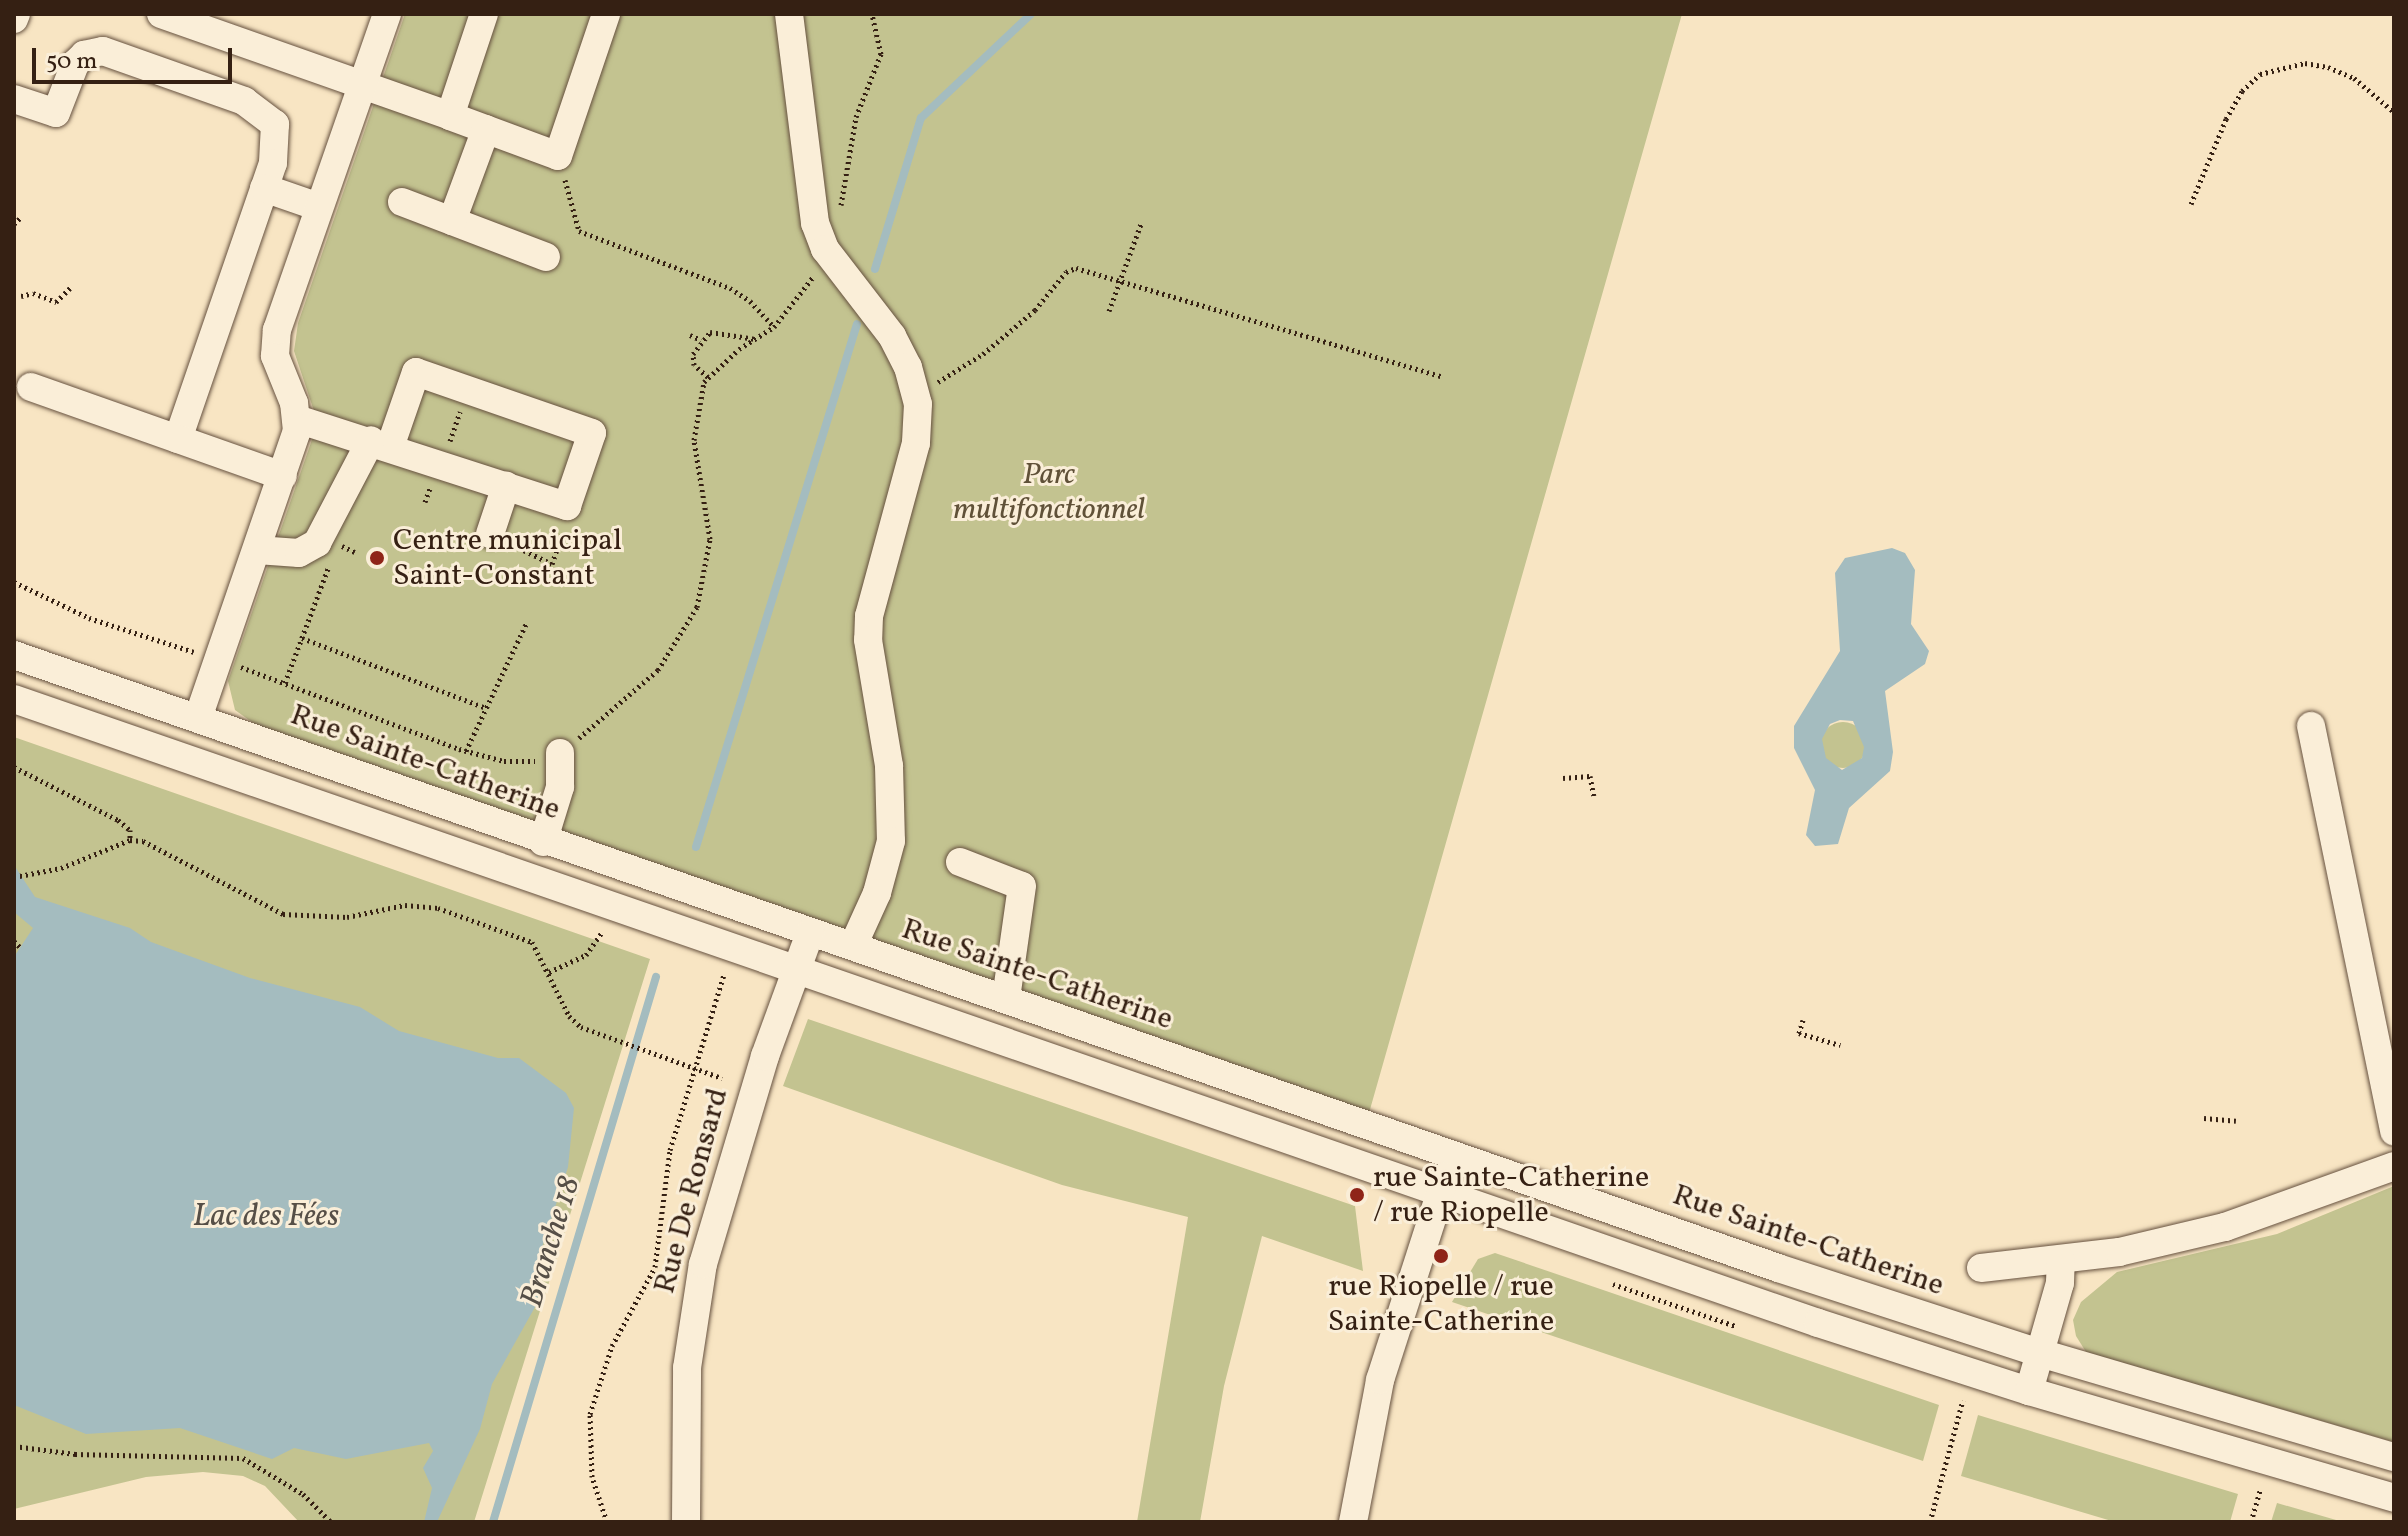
<!DOCTYPE html>
<meta charset="utf-8">
<style>
body{margin:0}
#map{position:relative;width:2408px;height:1536px;overflow:hidden;background:#f8e5c3;font-family:Vollkorn,serif}
div>[style]{position:absolute}
.green>*{inset:0;background:#c3c390}
.round{border-radius:50%}
.water>*{inset:0;background:#a4bcbf}
.stream>*{height:8px;margin:-4px;padding:0 4px;transform-origin:4px;border-radius:4px;background:#a4bcbf}
.path>*{height:5px;margin-top:-2.5px;transform-origin:0;background:repeating-linear-gradient(90deg,#352013 0 2px,transparent 0 6px)}
.roads{filter:drop-shadow(0 0 2px #66513f) drop-shadow(0 0 2px #66513f)}
.minor>*{height:28px;margin:-14px;padding:0 14px;transform-origin:14px;border-radius:14px;background:#faeed8}
.dots>*{width:22px;height:22px;translate:-50% -50%;box-sizing:border-box;border:4px solid #faeed8;border-radius:50%}
span{translate:-50% -50%;white-space:nowrap;text-align:center;line-height:1.15;-webkit-text-stroke:6px #faeed8;paint-order:stroke}
.park-label{font-size:30px;color:#605138;font-style:italic}
.poi-label{font-size:30px;color:#352013}
.left{translate:0 -50%;text-align:left}
.street-label{font-size:30px;color:#352013}
.water-label{font-size:32px;color:#564f47;font-style:italic}
.frame{position:absolute;inset:0;border:16px solid #352013;pointer-events:none}
.scale{position:absolute;left:32px;top:48px;width:200px;height:36px;box-sizing:border-box;border:4px solid #352013;border-top:0;padding-left:10px;font-size:24px;line-height:28px;white-space:nowrap;color:#352013;-webkit-text-stroke:6px #faeed8;paint-order:stroke}
</style>
<div id="map">
<div class="green">
<i style="clip-path:polygon(405px 14px,1682px 14px,1369px 1113px,256px 725px,235px 710px,228px 681px,315px 431px,314px 411px,294px 351px,298px 323px)"></i>
<i class="round" style="left:1820px;top:722px;width:46px;height:46px"></i>
<i style="clip-path:polygon(14px 737px,650px 959px,474px 1522px,299px 1522px,265px 1486px,243px 1476px,203px 1472px,146px 1477px,14px 1509px)"></i>
<i style="clip-path:polygon(808px 1019px,1355px 1206px,1363px 1271px,1262px 1236px,1224px 1386px,1200px 1522px,1137px 1522px,1188px 1217px,1062px 1185px,783px 1086px)"></i>
<i style="clip-path:polygon(2394px 1186px,2394px 1442px,2086px 1352px,2076px 1336px,2073px 1320px,2081px 1302px,2117px 1272px,2277px 1234px)"></i>
<i style="clip-path:polygon(1495px 1253px,1939px 1405px,1923px 1461px,1452px 1302px,1478px 1259px)"></i>
<i style="clip-path:polygon(1978px 1415px,2238px 1494px,2230px 1522px,2115px 1522px,1961px 1476px)"></i>
<i style="clip-path:polygon(2277px 1503px,2343px 1522px,2271px 1522px)"></i>
</div>
<div class="water">
<i style="clip-path:polygon(evenodd,1892px 548px,1905px 553px,1915px 570px,1911px 624px,1929px 651px,1925px 664px,1885px 691px,1893px 752px,1890px 771px,1849px 808px,1838px 844px,1815px 846px,1806px 835px,1815px 790px,1794px 748px,1794px 726px,1840px 651px,1835px 573px,1845px 558px,1892px 548px,1840px 720px,1853px 721px,1864px 747px,1862px 758px,1842px 770px,1826px 758px,1822px 739px,1830px 724px,1840px 720px)"></i>
<i style="clip-path:polygon(14px 865px,35px 897px,130px 928px,151px 942px,250px 978px,360px 1007px,399px 1031px,498px 1058px,519px 1058px,566px 1093px,574px 1108px,568px 1167px,538px 1260px,542px 1281px,535px 1307px,492px 1384px,480px 1429px,437px 1522px,424px 1522px,432px 1488px,423px 1468px,433px 1451px,429px 1443px,346px 1459px,294px 1448px,272px 1459px,180px 1428px,86px 1434px,14px 1405px,14px 957px,33px 928px,14px 912px)"></i>
</div>
<div class="stream">
<i style="left:875px;top:269px;width:158px;rotate:-73.1deg"></i>
<i style="left:921px;top:118px;width:151px;rotate:-43.4deg"></i>
<i style="left:696px;top:847px;width:547px;rotate:-72.89deg"></i>
<i style="left:493px;top:1522px;width:569px;rotate:-73.35deg"></i>
</div>
<div class="path">
<i style="left:565px;top:180px;width:53px;rotate:74.6deg"></i>
<i style="left:579px;top:231px;width:161px;rotate:20.7deg"></i>
<i style="left:730px;top:288px;width:24px;rotate:33deg"></i>
<i style="left:750px;top:301px;width:35px;rotate:47deg"></i>
<i style="left:2191px;top:204px;width:92px;rotate:-67.6deg"></i>
<i style="left:2226px;top:119px;width:32px;rotate:-60deg"></i>
<i style="left:2242px;top:91px;width:25px;rotate:-43deg"></i>
<i style="left:2260px;top:74px;width:46px;rotate:-13.7deg"></i>
<i style="left:2305px;top:63px;width:23px;rotate:10deg"></i>
<i style="left:2328px;top:67px;width:28px;rotate:23deg"></i>
<i style="left:2354px;top:78px;width:52px;rotate:40.4deg"></i>
<i style="left:841px;top:205px;width:89px;rotate:-80.3deg"></i>
<i style="left:856px;top:117px;width:68px;rotate:-68.4deg"></i>
<i style="left:881px;top:54px;width:41px;rotate:-102.7deg"></i>
<i style="left:14px;top:224px;width:10px;rotate:-45deg"></i>
<i style="left:21px;top:296px;width:12px;rotate:-14deg"></i>
<i style="left:33px;top:293px;width:25px;rotate:21deg"></i>
<i style="left:56px;top:302px;width:20px;rotate:-45deg"></i>
<i style="left:1109px;top:311px;width:93px;rotate:-69.8deg"></i>
<i style="left:690px;top:335px;width:12px;rotate:24deg"></i>
<i style="left:708px;top:377px;width:18px;rotate:-139deg"></i>
<i style="left:694px;top:365px;width:11px;rotate:-95deg"></i>
<i style="left:693px;top:354px;width:28px;rotate:-52deg"></i>
<i style="left:710px;top:332px;width:46px;rotate:8.8deg"></i>
<i style="left:938px;top:382px;width:53px;rotate:-31.9deg"></i>
<i style="left:983px;top:354px;width:68px;rotate:-40.2deg"></i>
<i style="left:1035px;top:310px;width:49px;rotate:-50.8deg"></i>
<i style="left:1066px;top:272px;width:11px;rotate:-22deg"></i>
<i style="left:1076px;top:268px;width:383px;rotate:16.5deg"></i>
<i style="left:450px;top:441px;width:31px;rotate:-71deg"></i>
<i style="left:425px;top:502px;width:15px;rotate:-70deg"></i>
<i style="left:513px;top:545px;width:43px;rotate:26deg"></i>
<i style="left:552px;top:564px;width:34px;rotate:-71deg"></i>
<i style="left:342px;top:546px;width:14px;rotate:25deg"></i>
<i style="left:14px;top:582px;width:83px;rotate:25.6deg"></i>
<i style="left:89px;top:618px;width:110px;rotate:17.9deg"></i>
<i style="left:302px;top:638px;width:195px;rotate:20.8deg"></i>
<i style="left:241px;top:667px;width:233px;rotate:20.6deg"></i>
<i style="left:459px;top:749px;width:47px;rotate:14.9deg"></i>
<i style="left:504px;top:761px;width:31px"></i>
<i style="left:285px;top:683px;width:125px;rotate:-69.4deg"></i>
<i style="left:579px;top:738px;width:104px;rotate:-40.7deg"></i>
<i style="left:658px;top:670px;width:74px;rotate:-58.2deg"></i>
<i style="left:697px;top:607px;width:69px;rotate:-79.2deg"></i>
<i style="left:710px;top:539px;width:100px;rotate:-99.2deg"></i>
<i style="left:694px;top:440px;width:59px;rotate:-80.2deg"></i>
<i style="left:704px;top:382px;width:48px;rotate:-43.3deg"></i>
<i style="left:739px;top:349px;width:41px;rotate:-32.2deg"></i>
<i style="left:774px;top:327px;width:63px;rotate:-52deg"></i>
<i style="left:466px;top:751px;width:143px;rotate:-64.7deg"></i>
<i style="left:14px;top:767px;width:117px;rotate:27deg"></i>
<i style="left:118px;top:820px;width:16px;rotate:40deg"></i>
<i style="left:130px;top:830px;width:10px;rotate:90deg"></i>
<i style="left:1563px;top:778px;width:27px;rotate:-4deg"></i>
<i style="left:1590px;top:776px;width:20px;rotate:79deg"></i>
<i style="left:14px;top:877px;width:48px;rotate:-10.8deg"></i>
<i style="left:61px;top:868px;width:74px;rotate:-22.1deg"></i>
<i style="left:130px;top:840px;width:13px;rotate:4deg"></i>
<i style="left:143px;top:841px;width:158px;rotate:27.5deg"></i>
<i style="left:283px;top:914px;width:64px;rotate:2.7deg"></i>
<i style="left:347px;top:917px;width:59px;rotate:-11.7deg"></i>
<i style="left:405px;top:905px;width:33px;rotate:5deg"></i>
<i style="left:438px;top:908px;width:100px;rotate:19.9deg"></i>
<i style="left:532px;top:942px;width:83px;rotate:63.4deg"></i>
<i style="left:569px;top:1016px;width:16px;rotate:43deg"></i>
<i style="left:581px;top:1027px;width:150px;rotate:19.9deg"></i>
<i style="left:14px;top:941px;width:8px;rotate:45deg"></i>
<i style="left:549px;top:972px;width:41px;rotate:-24.7deg"></i>
<i style="left:586px;top:955px;width:28px;rotate:-55deg"></i>
<i style="left:1803px;top:1020px;width:14px;rotate:107deg"></i>
<i style="left:1799px;top:1033px;width:43px;rotate:16.3deg"></i>
<i style="left:2204px;top:1118px;width:32px;rotate:5deg"></i>
<i style="left:1613px;top:1284px;width:130px;rotate:18.9deg"></i>
<i style="left:14px;top:1446px;width:62px;rotate:7.5deg"></i>
<i style="left:75px;top:1454px;width:168px;rotate:1.4deg"></i>
<i style="left:243px;top:1458px;width:70px;rotate:31deg"></i>
<i style="left:303px;top:1494px;width:40px;rotate:45deg"></i>
<i style="left:607px;top:1522px;width:47px;rotate:-108.4deg"></i>
<i style="left:592px;top:1477px;width:63px;rotate:-91.8deg"></i>
<i style="left:590px;top:1414px;width:71px;rotate:-72.1deg"></i>
<i style="left:612px;top:1346px;width:90px;rotate:-61.4deg"></i>
<i style="left:655px;top:1267px;width:118px;rotate:-82.7deg"></i>
<i style="left:670px;top:1150px;width:183px;rotate:-72.9deg"></i>
<i style="left:1930px;top:1522px;width:126px;rotate:-74.9deg"></i>
<i style="left:2251px;top:1522px;width:35px;rotate:-74deg"></i>
</div>
<div class="roads">
<div class="minor">
<i style="left:161px;top:14px;width:306px;rotate:19.4deg"></i>
<i style="left:450px;top:116px;width:108px;rotate:-71.6deg"></i>
<i style="left:789px;top:14px;width:211px;rotate:82.9deg"></i>
<i style="left:815px;top:223px;width:28px;rotate:69deg"></i>
<i style="left:825px;top:249px;width:110px;rotate:52.4deg"></i>
<i style="left:892px;top:336px;width:35px;rotate:63deg"></i>
<i style="left:908px;top:367px;width:38px;rotate:75deg"></i>
<i style="left:918px;top:404px;width:39px;rotate:93deg"></i>
<i style="left:916px;top:443px;width:179px;rotate:105.2deg"></i>
<i style="left:869px;top:616px;width:24px;rotate:92deg"></i>
<i style="left:868px;top:640px;width:128px;rotate:80.5deg"></i>
<i style="left:889px;top:766px;width:75px;rotate:88.5deg"></i>
<i style="left:891px;top:841px;width:54px;rotate:105.1deg"></i>
<i style="left:877px;top:893px;width:58px;rotate:114.4deg"></i>
<i style="left:14px;top:19px;width:5px;rotate:-68deg"></i>
<i style="left:14px;top:99px;width:44px;rotate:18.4deg"></i>
<i style="left:56px;top:113px;width:53px;rotate:-68.8deg"></i>
<i style="left:75px;top:64px;width:13px;rotate:-45deg"></i>
<i style="left:84px;top:55px;width:19px;rotate:-12deg"></i>
<i style="left:103px;top:51px;width:150px;rotate:19.5deg"></i>
<i style="left:244px;top:101px;width:39px;rotate:37deg"></i>
<i style="left:275px;top:124px;width:39px;rotate:93deg"></i>
<i style="left:273px;top:163px;width:292px;rotate:109deg"></i>
<i style="left:450px;top:116px;width:115px;rotate:20.3deg"></i>
<i style="left:558px;top:156px;width:150px;rotate:-71.3deg"></i>
<i style="left:264px;top:188px;width:58px;rotate:19.1deg"></i>
<i style="left:402px;top:202px;width:154px;rotate:20.9deg"></i>
<i style="left:452px;top:221px;width:98px;rotate:-69.7deg"></i>
<i style="left:31px;top:387px;width:267px;rotate:19.5deg"></i>
<i style="left:297px;top:419px;width:284px;rotate:17.9deg"></i>
<i style="left:567px;top:506px;width:77px;rotate:-71.1deg"></i>
<i style="left:592px;top:433px;width:186px;rotate:-160.9deg"></i>
<i style="left:416px;top:372px;width:79px;rotate:109.1deg"></i>
<i style="left:490px;top:534px;width:51px;rotate:-71.6deg"></i>
<i style="left:257px;top:550px;width:42px;rotate:4.1deg"></i>
<i style="left:299px;top:553px;width:21px;rotate:-29deg"></i>
<i style="left:317px;top:543px;width:116px;rotate:-62.3deg"></i>
<i style="left:14px;top:655px;width:1867px;rotate:19.16deg"></i>
<i style="left:1778px;top:1268px;width:275px;rotate:18deg"></i>
<i style="left:2040px;top:1353px;width:369px;rotate:16.4deg"></i>
<i style="left:14px;top:699px;width:1909px;rotate:19.08deg"></i>
<i style="left:1818px;top:1323px;width:222px;rotate:17.9deg"></i>
<i style="left:2029px;top:1391px;width:380px;rotate:16.3deg"></i>
<i style="left:198px;top:718px;width:304px;rotate:-71deg"></i>
<i style="left:297px;top:431px;width:28px;rotate:-96deg"></i>
<i style="left:294px;top:403px;width:51px;rotate:-112deg"></i>
<i style="left:275px;top:356px;width:26px;rotate:-86deg"></i>
<i style="left:277px;top:330px;width:335px;rotate:-70.8deg"></i>
<i style="left:2311px;top:726px;width:414px;rotate:78.4deg"></i>
<i style="left:543px;top:842px;width:58px;rotate:-72.8deg"></i>
<i style="left:560px;top:787px;width:34px;rotate:-90deg"></i>
<i style="left:960px;top:862px;width:66px;rotate:21.2deg"></i>
<i style="left:1022px;top:886px;width:114px;rotate:98.1deg"></i>
<i style="left:1981px;top:1268px;width:139px;rotate:-6.6deg"></i>
<i style="left:2119px;top:1252px;width:109px;rotate:-13.3deg"></i>
<i style="left:2225px;top:1227px;width:180px;rotate:-19.8deg"></i>
<i style="left:2029px;top:1391px;width:112px;rotate:-74deg"></i>
<i style="left:2060px;top:1283px;width:23px;rotate:-88deg"></i>
<i style="left:686px;top:1522px;width:154px;rotate:-89.6deg"></i>
<i style="left:687px;top:1368px;width:105px;rotate:-81.3deg"></i>
<i style="left:703px;top:1264px;width:217px;rotate:-73.4deg"></i>
<i style="left:765px;top:1056px;width:131px;rotate:-69.9deg"></i>
<i style="left:1353px;top:1522px;width:145px;rotate:-79.2deg"></i>
<i style="left:1380px;top:1380px;width:214px;rotate:-72.1deg"></i>
</div>
</div>
<div class="dots">
<i style="left:377px;top:558px;background:#8f2418"></i>
<i style="left:1357px;top:1195px;background:#8f2418"></i>
<i style="left:1441px;top:1256px;background:#8f2418"></i>
</div>
<div class="park-label">
<span style="left:1049px;top:492px">Parc<br>multifonctionnel</span>
</div>
<div class="poi-label">
<span class="left" style="left:393px;top:558px">Centre municipal<br>Saint-Constant</span>
<span class="left" style="left:1373px;top:1195px">rue Sainte-Catherine<br>/ rue Riopelle</span>
<span style="left:1441px;top:1304px">rue Riopelle / rue<br>Sainte-Catherine</span>
</div>
<div class="street-label">
<span style="left:425px;top:763px;rotate:20deg">Rue Sainte-Catherine</span>
<span style="left:1037px;top:975px;rotate:19deg">Rue Sainte-Catherine</span>
<span style="left:692px;top:1191px;rotate:-75deg">Rue De Ronsard</span>
<span style="left:1808px;top:1241px;rotate:19deg">Rue Sainte-Catherine</span>
</div>
<div class="water-label">
<span style="left:266px;top:1217px">Lac des Fées</span>
<span style="left:552px;top:1242px;rotate:-73deg">Branche 18</span>
</div>
<div class="frame"></div>
<div class="scale">50 m</div>
</div>
